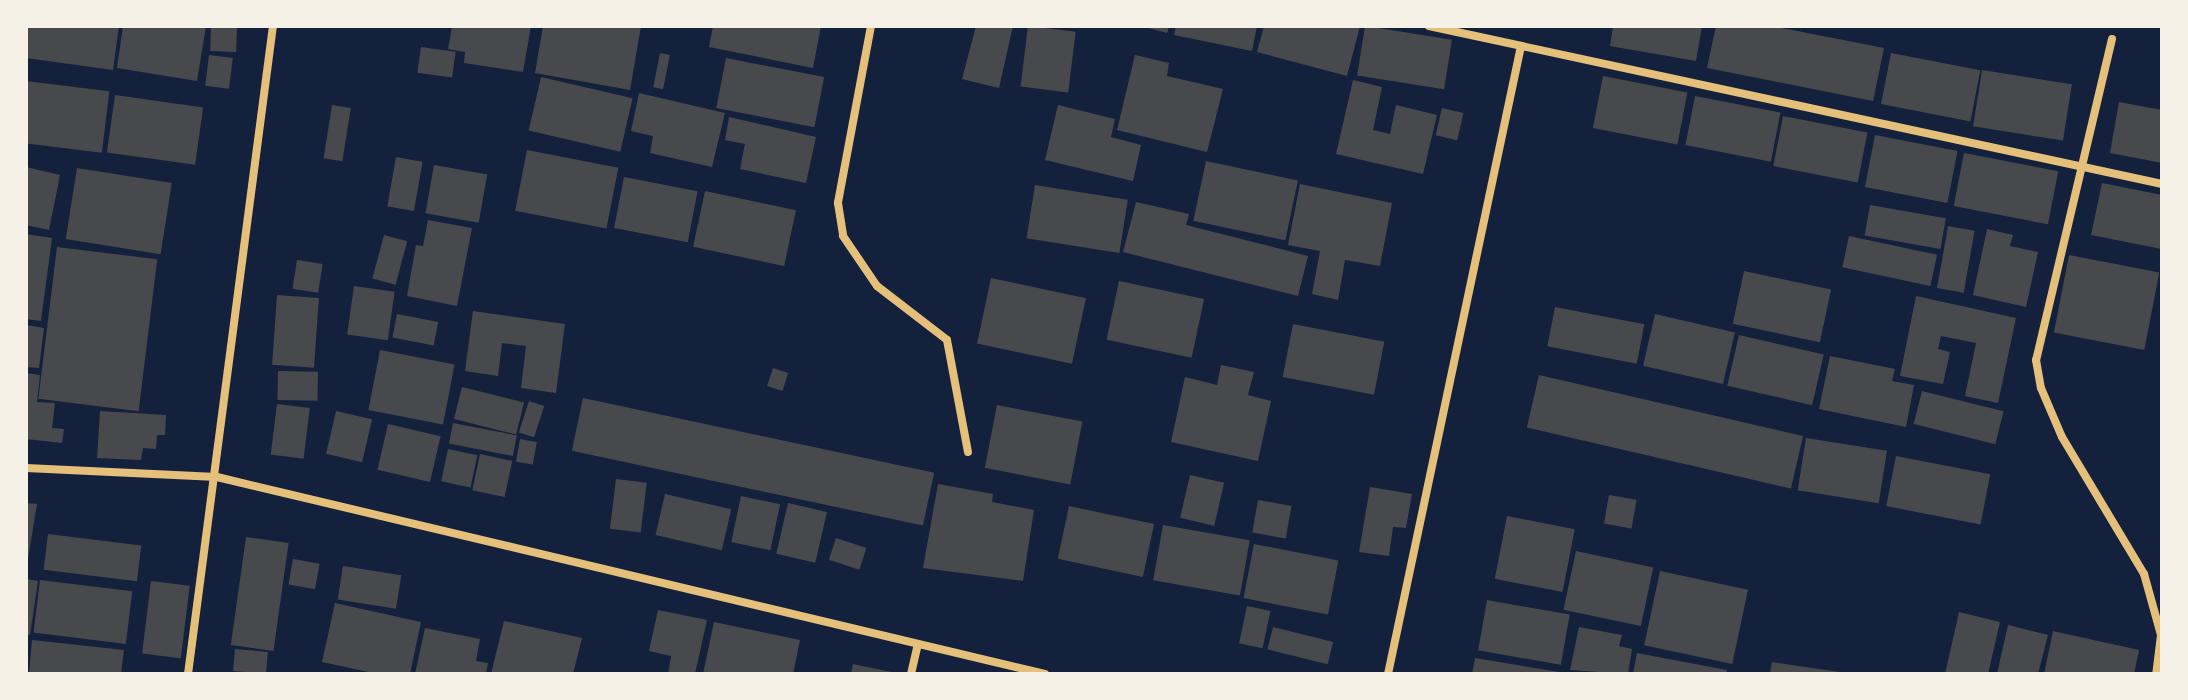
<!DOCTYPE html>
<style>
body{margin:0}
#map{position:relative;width:2188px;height:700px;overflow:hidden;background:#14213d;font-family:"Libre Baskerville",serif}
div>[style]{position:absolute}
.building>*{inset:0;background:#48494c;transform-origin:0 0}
.minor>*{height:8px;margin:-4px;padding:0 4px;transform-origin:4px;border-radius:4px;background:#e5c07b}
span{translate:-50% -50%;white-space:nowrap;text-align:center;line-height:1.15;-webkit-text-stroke:8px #f6f1e7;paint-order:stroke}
.frame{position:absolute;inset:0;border:28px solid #f6f1e7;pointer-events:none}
</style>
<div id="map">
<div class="building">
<i style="clip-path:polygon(27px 26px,119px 26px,113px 70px,26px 58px)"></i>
<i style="clip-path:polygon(123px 26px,206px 26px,197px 81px,117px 68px)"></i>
<i style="left:211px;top:26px;width:26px;height:25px;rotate:2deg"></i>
<i style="clip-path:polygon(452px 26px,531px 26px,523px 72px,464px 63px,465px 52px,448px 49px)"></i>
<i style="clip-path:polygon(543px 26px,641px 26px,630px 90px,535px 73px)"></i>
<i style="clip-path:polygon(713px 26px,821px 26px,813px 68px,709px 47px)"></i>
<i style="clip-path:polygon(976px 26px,1013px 26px,999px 88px,962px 79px)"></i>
<i style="left:1028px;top:26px;width:48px;height:61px;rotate:7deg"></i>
<i style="clip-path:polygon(1141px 26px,1169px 26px,1167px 33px)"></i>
<i style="clip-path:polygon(1176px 26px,1257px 26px,1252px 51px,1174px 35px)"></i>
<i style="clip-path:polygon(1264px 26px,1360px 26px,1347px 76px,1257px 52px)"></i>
<i style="left:1365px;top:26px;width:88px;height:50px;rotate:9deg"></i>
<i style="clip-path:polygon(1613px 26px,1702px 26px,1696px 61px,1610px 46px)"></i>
<i style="clip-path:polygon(1716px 26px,1771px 26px,1884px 48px,1873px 101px,1707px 68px)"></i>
<i style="left:421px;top:47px;width:35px;height:26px;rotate:8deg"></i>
<i style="left:660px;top:53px;width:10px;height:35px;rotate:11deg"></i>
<i style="left:1891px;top:53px;width:91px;height:52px;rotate:11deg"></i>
<i style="left:209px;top:55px;width:24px;height:31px;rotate:7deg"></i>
<i style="clip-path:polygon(1135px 55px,1169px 63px,1167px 76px,1223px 89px,1207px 152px,1117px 130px)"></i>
<i style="left:726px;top:58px;width:100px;height:51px;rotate:11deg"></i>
<i style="left:1982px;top:70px;width:91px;height:57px;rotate:9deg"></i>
<i style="left:1603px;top:76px;width:86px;height:53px;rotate:11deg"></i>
<i style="left:541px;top:77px;width:94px;height:55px;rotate:13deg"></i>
<i style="clip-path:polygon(1353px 80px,1382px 87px,1373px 130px,1390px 134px,1396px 105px,1437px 115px,1423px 174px,1336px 154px)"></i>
<i style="left:26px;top:81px;width:84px;height:62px;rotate:7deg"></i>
<i style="clip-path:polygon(639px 93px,725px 113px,712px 167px,650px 153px,653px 136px,631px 131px)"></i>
<i style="left:115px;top:95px;width:89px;height:58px;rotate:8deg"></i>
<i style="left:1695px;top:96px;width:87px;height:50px;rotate:11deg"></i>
<i style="clip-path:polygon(2119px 102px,2162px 110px,2162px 163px,2110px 153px)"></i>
<i style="left:332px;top:105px;width:19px;height:54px;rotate:9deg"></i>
<i style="clip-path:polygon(1058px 105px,1115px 119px,1111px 137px,1141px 145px,1133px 181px,1045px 160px)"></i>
<i style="left:1442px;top:108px;width:22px;height:28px;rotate:13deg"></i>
<i style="left:1783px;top:116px;width:86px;height:51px;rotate:11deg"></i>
<i style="clip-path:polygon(729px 117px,816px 137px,806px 183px,740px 169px,745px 144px,725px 140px)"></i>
<i style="left:1875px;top:135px;width:84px;height:53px;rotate:11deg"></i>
<i style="left:527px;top:150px;width:93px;height:62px;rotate:11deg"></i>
<i style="left:1964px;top:153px;width:96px;height:54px;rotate:11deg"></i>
<i style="left:396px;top:157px;width:27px;height:50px;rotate:10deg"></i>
<i style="left:1206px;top:161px;width:94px;height:61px;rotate:12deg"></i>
<i style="left:434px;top:165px;width:54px;height:49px;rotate:10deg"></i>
<i style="clip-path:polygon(26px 167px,60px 175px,49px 230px,26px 225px)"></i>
<i style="left:77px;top:168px;width:96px;height:72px;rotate:9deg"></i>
<i style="left:624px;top:177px;width:75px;height:52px;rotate:11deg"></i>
<i style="clip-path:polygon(2102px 183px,2162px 195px,2162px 249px,2091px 235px)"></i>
<i style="clip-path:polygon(1300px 184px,1392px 203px,1380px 266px,1345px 260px,1338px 300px,1312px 294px,1320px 251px,1288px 245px)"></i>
<i style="left:1035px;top:185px;width:94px;height:54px;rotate:9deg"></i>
<i style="left:705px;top:191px;width:93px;height:57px;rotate:12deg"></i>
<i style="clip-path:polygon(1136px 202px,1189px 214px,1186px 225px,1308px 256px,1298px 296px,1123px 252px)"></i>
<i style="left:1870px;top:205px;width:77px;height:31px;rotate:10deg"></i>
<i style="clip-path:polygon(428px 220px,472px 228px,457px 306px,407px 296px,416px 245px,423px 246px)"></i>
<i style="left:1948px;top:226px;width:27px;height:63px;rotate:10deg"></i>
<i style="clip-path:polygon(1987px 229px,2013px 235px,2010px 246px,2038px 252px,2026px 307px,1973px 295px)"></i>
<i style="clip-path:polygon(26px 234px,52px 238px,41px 321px,26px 319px)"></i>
<i style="left:384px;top:235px;width:24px;height:45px;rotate:15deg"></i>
<i style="left:1849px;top:236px;width:90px;height:32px;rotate:12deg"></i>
<i style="left:57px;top:247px;width:101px;height:153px;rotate:7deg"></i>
<i style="left:2069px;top:255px;width:92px;height:79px;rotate:11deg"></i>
<i style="left:297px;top:260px;width:26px;height:29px;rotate:9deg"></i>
<i style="left:1744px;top:271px;width:89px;height:54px;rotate:12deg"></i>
<i style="left:991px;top:278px;width:97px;height:67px;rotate:12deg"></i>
<i style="left:1119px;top:281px;width:87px;height:60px;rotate:12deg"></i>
<i style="left:354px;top:286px;width:41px;height:49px;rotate:8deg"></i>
<i style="left:277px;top:295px;width:42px;height:70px;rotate:4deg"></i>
<i style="clip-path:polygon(1916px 296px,2016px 318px,1998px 403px,1965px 396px,1976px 343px,1941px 336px,1938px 349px,1950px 352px,1943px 384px,1900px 376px)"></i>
<i style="left:1555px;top:307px;width:91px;height:40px;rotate:11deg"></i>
<i style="clip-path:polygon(473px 311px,565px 324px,556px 393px,521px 388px,526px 346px,502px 343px,498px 376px,465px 371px)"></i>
<i style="left:397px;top:314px;width:42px;height:24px;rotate:11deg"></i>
<i style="left:1655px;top:314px;width:82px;height:53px;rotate:13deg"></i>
<i style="left:1293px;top:324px;width:93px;height:54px;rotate:11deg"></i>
<i style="clip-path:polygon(26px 325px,44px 328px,39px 368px,26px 367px)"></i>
<i style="left:1739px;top:335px;width:87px;height:52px;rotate:13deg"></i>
<i style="left:380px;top:350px;width:76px;height:61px;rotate:11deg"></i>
<i style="clip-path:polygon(1830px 356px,1895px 369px,1892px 381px,1914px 385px,1906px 427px,1819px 409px)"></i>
<i style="clip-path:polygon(1221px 365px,1254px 372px,1248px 395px,1271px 401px,1258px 461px,1171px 442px,1185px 377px,1217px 385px)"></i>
<i style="left:773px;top:368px;width:16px;height:19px;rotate:18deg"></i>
<i style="left:278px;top:371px;width:40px;height:29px;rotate:1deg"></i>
<i style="clip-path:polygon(26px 373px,40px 375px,37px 402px,55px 403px,52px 428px,64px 429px,62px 443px,26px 439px)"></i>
<i style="left:1539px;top:375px;width:271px;height:54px;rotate:13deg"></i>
<i style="left:462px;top:387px;width:64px;height:33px;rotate:14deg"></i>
<i style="left:1922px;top:391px;width:84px;height:34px;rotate:14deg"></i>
<i style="left:583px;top:398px;width:359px;height:54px;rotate:12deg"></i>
<i style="left:529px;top:401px;width:16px;height:33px;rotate:18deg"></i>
<i style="left:277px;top:404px;width:33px;height:51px;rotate:7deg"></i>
<i style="left:997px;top:405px;width:87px;height:64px;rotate:11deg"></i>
<i style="clip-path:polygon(100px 411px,166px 415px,165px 435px,157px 435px,156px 449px,143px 448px,141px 460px,97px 458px)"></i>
<i style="left:336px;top:411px;width:37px;height:44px;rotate:13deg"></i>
<i style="left:453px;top:423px;width:65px;height:21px;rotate:11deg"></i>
<i style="left:388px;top:424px;width:54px;height:47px;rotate:13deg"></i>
<i style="left:1806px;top:438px;width:82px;height:53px;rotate:9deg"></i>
<i style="left:520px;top:439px;width:17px;height:23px;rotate:10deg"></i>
<i style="left:448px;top:449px;width:30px;height:33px;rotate:12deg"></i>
<i style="left:480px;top:454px;width:33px;height:37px;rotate:12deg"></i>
<i style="left:1896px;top:456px;width:96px;height:51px;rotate:11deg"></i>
<i style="left:1190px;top:475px;width:35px;height:44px;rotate:13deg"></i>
<i style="left:616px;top:479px;width:31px;height:50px;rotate:7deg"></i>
<i style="clip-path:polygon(938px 484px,993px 494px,992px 502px,1034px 510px,1023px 581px,923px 568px)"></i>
<i style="clip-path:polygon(1370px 487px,1412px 494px,1406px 528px,1393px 527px,1389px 556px,1359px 552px)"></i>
<i style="left:665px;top:494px;width:68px;height:42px;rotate:13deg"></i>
<i style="left:1609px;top:495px;width:28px;height:29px;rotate:10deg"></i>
<i style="left:741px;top:496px;width:40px;height:47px;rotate:12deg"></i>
<i style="left:1258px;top:500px;width:34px;height:33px;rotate:10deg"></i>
<i style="clip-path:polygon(26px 503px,37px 504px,28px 559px,26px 559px)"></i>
<i style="left:788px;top:503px;width:40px;height:52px;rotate:13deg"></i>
<i style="left:1069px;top:506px;width:87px;height:54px;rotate:12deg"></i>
<i style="left:1507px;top:516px;width:69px;height:64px;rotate:11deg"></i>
<i style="left:1163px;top:525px;width:88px;height:56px;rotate:10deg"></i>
<i style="left:48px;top:534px;width:94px;height:36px;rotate:7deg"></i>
<i style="left:246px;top:537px;width:43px;height:109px;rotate:8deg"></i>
<i style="left:836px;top:538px;width:32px;height:23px;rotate:18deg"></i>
<i style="left:1254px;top:544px;width:86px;height:55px;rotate:11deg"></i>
<i style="left:1576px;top:551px;width:79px;height:60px;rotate:12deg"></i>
<i style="left:293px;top:559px;width:27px;height:26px;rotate:10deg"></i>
<i style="left:343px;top:566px;width:59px;height:34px;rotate:9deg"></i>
<i style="left:1660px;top:571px;width:90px;height:76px;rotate:12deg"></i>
<i style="clip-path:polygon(26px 579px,38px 581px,30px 635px,26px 634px)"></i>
<i style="left:40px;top:580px;width:93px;height:53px;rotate:7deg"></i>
<i style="left:151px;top:581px;width:39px;height:73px;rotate:7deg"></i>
<i style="left:1487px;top:600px;width:84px;height:51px;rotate:10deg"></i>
<i style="clip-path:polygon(335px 603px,421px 622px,410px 674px,378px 674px,322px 662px)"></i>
<i style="left:1247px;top:606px;width:24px;height:38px;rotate:12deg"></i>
<i style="clip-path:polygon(658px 610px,707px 620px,695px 674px,668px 674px,671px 656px,649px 651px)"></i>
<i style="clip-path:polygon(1959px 612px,2000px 622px,1988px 674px,1945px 674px)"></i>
<i style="clip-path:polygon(504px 621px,582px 638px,573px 674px,491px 674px)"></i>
<i style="clip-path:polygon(714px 622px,800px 640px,793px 674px,703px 674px)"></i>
<i style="clip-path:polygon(2008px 625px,2048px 635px,2038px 674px,1997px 674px)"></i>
<i style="left:1273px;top:627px;width:62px;height:23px;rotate:14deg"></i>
<i style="clip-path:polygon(1579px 627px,1622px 635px,1619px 646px,1632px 649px,1628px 674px,1570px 670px)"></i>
<i style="clip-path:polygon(425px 628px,480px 639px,476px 661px,488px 663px,486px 674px,415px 674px)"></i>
<i style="clip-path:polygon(2053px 631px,2139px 650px,2134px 674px,2044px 674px)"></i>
<i style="clip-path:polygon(32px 640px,124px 650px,121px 674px,29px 674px)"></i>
<i style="left:235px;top:649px;width:33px;height:22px;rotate:5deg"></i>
<i style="clip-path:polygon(1637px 653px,1727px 670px,1726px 674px,1633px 674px)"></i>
<i style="clip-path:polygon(1475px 658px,1559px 672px,1558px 674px,1472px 674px)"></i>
<i style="clip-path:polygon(1772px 662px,1840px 672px,1840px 674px,1770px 674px)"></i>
<i style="clip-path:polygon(853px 664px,896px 673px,896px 674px,851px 674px)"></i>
</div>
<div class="minor">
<i style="left:871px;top:26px;width:180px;rotate:100.6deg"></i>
<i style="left:838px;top:203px;width:33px;rotate:81deg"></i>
<i style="left:843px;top:236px;width:60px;rotate:55.8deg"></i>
<i style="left:877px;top:286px;width:88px;rotate:37.6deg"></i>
<i style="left:947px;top:340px;width:114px;rotate:79.4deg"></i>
<i style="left:1429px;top:26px;width:750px;rotate:12.16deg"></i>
<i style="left:2112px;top:39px;width:330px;rotate:103.3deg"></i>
<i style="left:2036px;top:360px;width:28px;rotate:80deg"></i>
<i style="left:2041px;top:388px;width:53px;rotate:66.8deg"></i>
<i style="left:2062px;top:437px;width:160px;rotate:59.1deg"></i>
<i style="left:2144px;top:574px;width:63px;rotate:74.4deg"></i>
<i style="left:2161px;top:635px;width:39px;rotate:97deg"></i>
<i style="left:26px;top:468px;width:191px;rotate:2.7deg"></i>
<i style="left:217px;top:477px;width:851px;rotate:13.38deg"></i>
<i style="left:188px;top:674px;width:654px;rotate:-82.53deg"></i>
<i style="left:911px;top:674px;width:28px;rotate:-77deg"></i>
<i style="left:1388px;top:674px;width:642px;rotate:-78.04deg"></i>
</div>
<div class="frame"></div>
</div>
